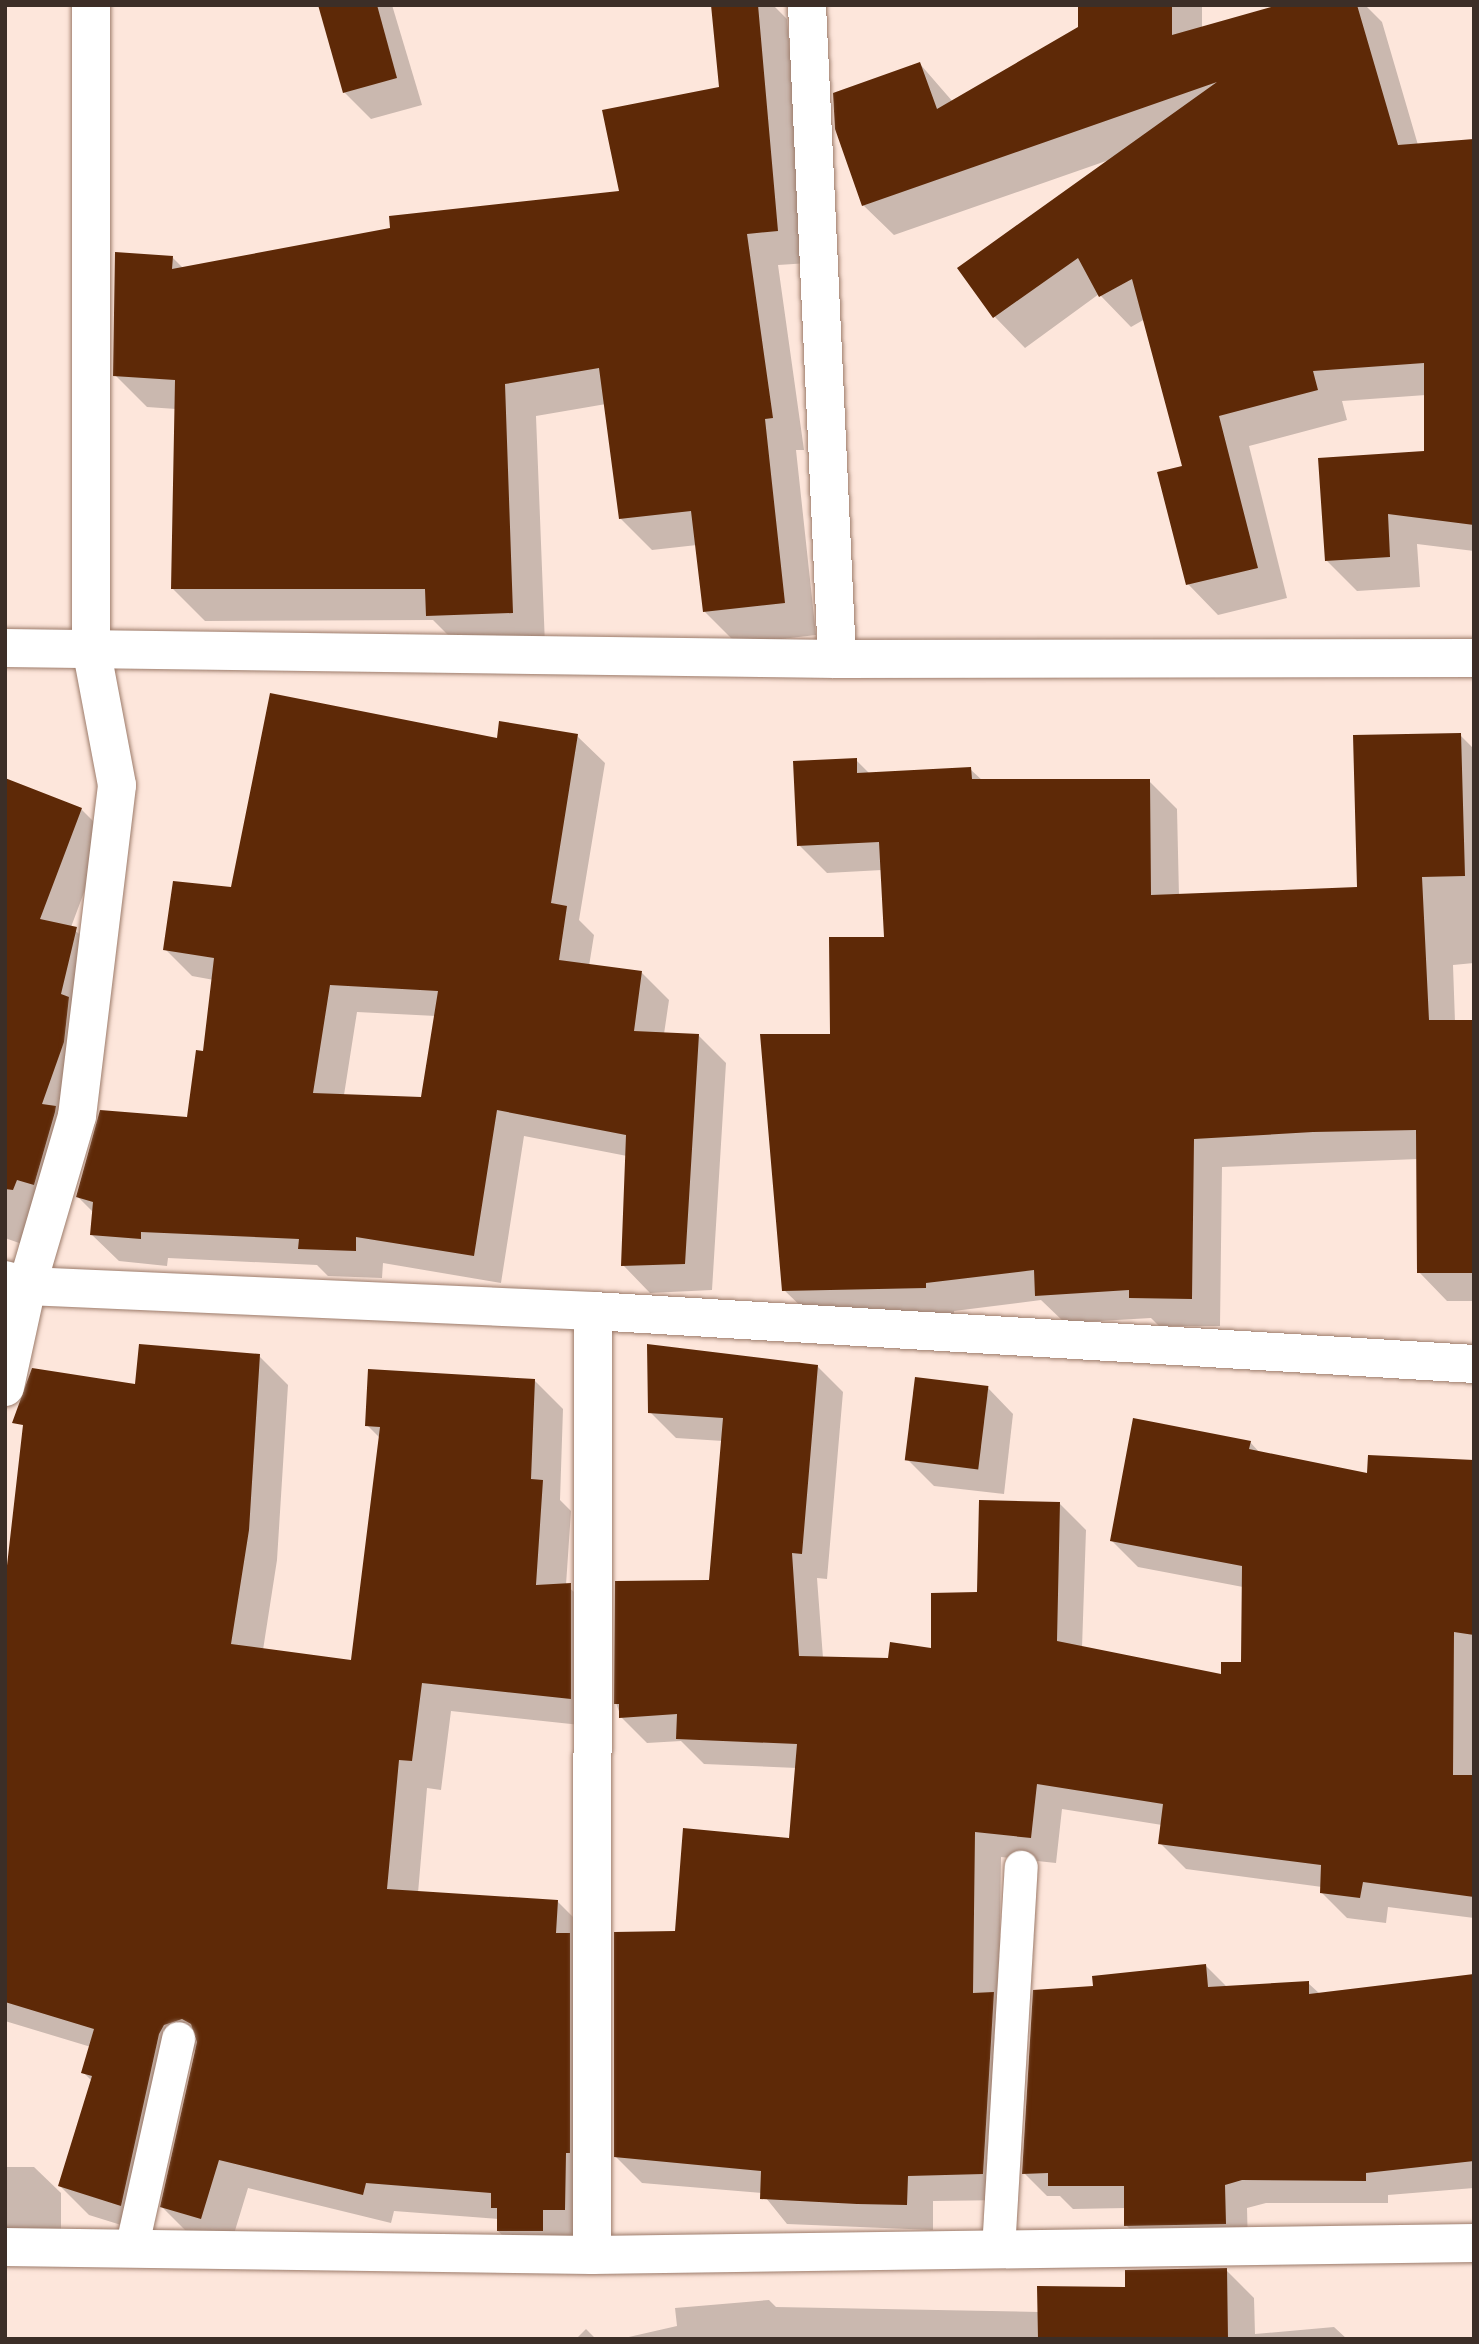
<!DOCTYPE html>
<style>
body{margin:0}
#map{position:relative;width:1479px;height:2344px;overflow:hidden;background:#fde6db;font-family:"IBM Plex Sans",sans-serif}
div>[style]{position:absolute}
.shadow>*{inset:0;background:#0003;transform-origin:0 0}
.building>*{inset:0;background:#5e2907;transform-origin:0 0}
.roads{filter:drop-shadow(0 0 2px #9c7b6a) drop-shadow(0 0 2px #9c7b6a)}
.service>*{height:33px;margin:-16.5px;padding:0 16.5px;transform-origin:16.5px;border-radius:16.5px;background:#fff}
.minor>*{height:38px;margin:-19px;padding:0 19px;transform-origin:19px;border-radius:19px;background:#fff}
span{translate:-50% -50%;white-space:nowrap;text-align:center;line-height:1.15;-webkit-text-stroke:7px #fde6db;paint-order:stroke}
.frame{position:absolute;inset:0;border:7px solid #3c2e27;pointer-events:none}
</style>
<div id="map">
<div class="shadow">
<i style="clip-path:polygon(320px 5px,392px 5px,422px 105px,371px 119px,344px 92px)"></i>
<i style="clip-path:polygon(713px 5px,773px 5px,787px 19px,809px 263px,778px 265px,804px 450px,796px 450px,816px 635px,737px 644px,705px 612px,697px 545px,652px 550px,620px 518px,606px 404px,536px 416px,545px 645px,460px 647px,433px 620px,205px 621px,173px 589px,176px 409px,147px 407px,115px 375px,172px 257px,184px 269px,621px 193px,721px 88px)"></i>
<i style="clip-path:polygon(1080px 5px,1202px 5px,1202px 29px,1296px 5px,1365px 5px,1382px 22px,1418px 145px,1474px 141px,1474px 551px,1417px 544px,1420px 587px,1357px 591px,1327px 561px,1426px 453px,1426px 395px,1342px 401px,1347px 420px,1249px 446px,1287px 598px,1218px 615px,1188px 584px,1184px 468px,1145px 319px,1131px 327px,1099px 294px,1025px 348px,995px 317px,960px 269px,1109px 160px,894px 235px,863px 205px,920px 64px,953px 102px,1080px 28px)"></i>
<i style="clip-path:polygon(1460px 735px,1474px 749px,1474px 963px,1453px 965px,1455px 1022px,1474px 1021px,1474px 1301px,1447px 1301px,1419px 1272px,1418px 1159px,1222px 1167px,1220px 1326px,1159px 1326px,1151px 1318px,1065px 1323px,1041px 1300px,954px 1311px,954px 1316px,813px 1318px,784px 1290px,831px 1035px,886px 939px,882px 870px,827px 873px,799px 845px,856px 760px,870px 774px,970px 769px,983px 781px,1149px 781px,1177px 809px,1179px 896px,1359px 889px)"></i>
<i style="clip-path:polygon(evenodd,577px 736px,605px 763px,579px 920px,594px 935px,589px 966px,642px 973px,669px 1000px,664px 1034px,698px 1035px,726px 1063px,712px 1290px,650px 1293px,623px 1265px,627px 1156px,524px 1136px,501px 1283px,383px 1263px,382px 1278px,328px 1276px,317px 1265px,168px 1258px,167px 1266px,119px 1261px,91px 1234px,93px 1212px,78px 1197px,189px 1119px,205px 1053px,214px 980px,192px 976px,165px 949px,232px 888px,498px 741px,577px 736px,357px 1012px,436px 1016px,422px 1099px,344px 1095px,357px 1012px)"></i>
<i style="clip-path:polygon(5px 780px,81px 809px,106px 834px,71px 927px,101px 953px,22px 1244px,5px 1238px)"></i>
<i style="clip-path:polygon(259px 1356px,288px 1385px,277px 1560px,263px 1650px,353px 1662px,380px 1438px,367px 1425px,534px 1380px,563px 1409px,560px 1500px,571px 1511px,566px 1585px,599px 1614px,599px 1727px,451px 1711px,441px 1790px,427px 1788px,418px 1893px,557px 1901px,586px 1930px,593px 2238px,528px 2260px,498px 2231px,499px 2219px,394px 2211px,391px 2223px,248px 2188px,230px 2247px,191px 2236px,162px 2207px,196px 2048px,188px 2063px,150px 2234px,89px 2215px,60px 2186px,93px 2082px,83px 2072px,91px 2047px,5px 2021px,5px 1610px,137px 1386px)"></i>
<i style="clip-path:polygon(817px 1366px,843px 1392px,827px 1579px,817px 1578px,823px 1658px,889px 1660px,933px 1650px,1060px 1504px,1086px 1530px,1082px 1648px,1223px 1676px,1243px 1664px,1243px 1587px,1138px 1567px,1112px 1541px,1250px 1442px,1260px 1453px,1369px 1475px,1473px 1462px,1474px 1448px,1474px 1918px,1388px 1907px,1386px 1923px,1347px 1918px,1321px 1892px,1322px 1887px,1186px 1869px,1160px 1843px,1162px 1825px,1062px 1809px,1056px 1863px,1001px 1857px,999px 1999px,1008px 2200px,933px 2201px,933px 2230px,787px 2224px,762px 2193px,642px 2183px,616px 2157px,677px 1933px,791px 1840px,797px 1768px,704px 1764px,681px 1741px,647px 1743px,621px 1717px,616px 1703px,711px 1582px,723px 1441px,676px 1438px,650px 1412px)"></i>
<i style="clip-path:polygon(987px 1387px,1013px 1414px,1004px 1494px,934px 1486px,908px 1460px)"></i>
<i style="clip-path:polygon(1205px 1965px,1227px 1987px,1308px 1983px,1320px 1994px,1474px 1975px,1474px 2188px,1388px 2195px,1388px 2203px,1266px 2203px,1247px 2208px,1248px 2247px,1149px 2248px,1126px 2225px,1126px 2208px,1073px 2209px,1060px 2196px,1047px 2196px,1024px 2173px,1095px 1987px)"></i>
<i style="clip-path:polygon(5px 2167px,34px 2167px,61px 2193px,61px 2235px,5px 2234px)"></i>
<i style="clip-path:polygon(1226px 2270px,1254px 2298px,1255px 2334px,1334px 2327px,1347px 2339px,620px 2339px,677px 2326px,675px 2308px,769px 2300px,776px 2307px,1039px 2312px,1127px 2288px)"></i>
<i style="left:586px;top:2329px;width:14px;height:227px;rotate:45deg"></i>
</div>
<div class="building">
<i style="clip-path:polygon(318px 5px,377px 5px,397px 78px,343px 93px)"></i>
<i style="clip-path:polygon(711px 5px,758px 5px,778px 231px,747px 234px,773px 418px,765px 419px,785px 603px,703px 612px,691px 511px,619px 519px,599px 368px,505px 384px,513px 613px,426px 616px,425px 589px,171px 589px,175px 380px,113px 376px,115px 252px,173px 256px,172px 269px,390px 228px,389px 216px,619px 191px,602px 110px,719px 87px)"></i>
<i style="clip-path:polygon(1078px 5px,1172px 5px,1172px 35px,1278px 5px,1357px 5px,1398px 145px,1474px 139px,1474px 525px,1388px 514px,1390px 557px,1325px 561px,1318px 458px,1424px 451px,1424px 363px,1313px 371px,1318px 390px,1219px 416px,1258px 568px,1186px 585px,1157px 472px,1182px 466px,1132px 279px,1099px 297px,1078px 258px,993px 318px,957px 268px,1217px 82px,862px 206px,835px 129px,833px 93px,920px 62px,937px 109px,1078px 27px)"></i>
<i style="clip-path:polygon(evenodd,270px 693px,497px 738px,499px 721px,578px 734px,551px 903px,567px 906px,559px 960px,642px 971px,634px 1031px,699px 1034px,685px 1264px,621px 1266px,626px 1135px,497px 1110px,474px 1256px,356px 1237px,356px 1251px,298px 1249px,299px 1239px,141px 1232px,141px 1239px,90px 1235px,93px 1202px,76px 1197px,100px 1110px,187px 1117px,196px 1050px,203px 1051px,214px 958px,163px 950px,173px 881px,231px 887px,270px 693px,330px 985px,438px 991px,421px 1097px,313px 1093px,330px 985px)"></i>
<i style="clip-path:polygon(1461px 733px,1465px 876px,1422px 877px,1429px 1020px,1474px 1020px,1474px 1273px,1417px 1273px,1416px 1130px,1313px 1132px,1194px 1139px,1192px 1299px,1129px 1298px,1129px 1290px,1035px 1296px,1034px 1270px,926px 1283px,926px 1288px,782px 1291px,760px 1034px,830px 1034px,829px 937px,884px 937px,879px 842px,797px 846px,793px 761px,857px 758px,857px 773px,971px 767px,972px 779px,1150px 779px,1151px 895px,1357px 887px,1353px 735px)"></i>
<i style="clip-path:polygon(5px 778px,82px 808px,40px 919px,77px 927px,61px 994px,69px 997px,64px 1042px,42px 1104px,56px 1106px,55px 1112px,34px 1185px,17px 1180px,13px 1190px,5px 1189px)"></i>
<i style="clip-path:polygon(139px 1344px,260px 1354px,249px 1530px,231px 1644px,351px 1660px,380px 1427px,365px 1426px,368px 1369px,535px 1379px,531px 1479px,543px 1480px,536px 1585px,571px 1583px,571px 1699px,422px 1683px,412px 1761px,399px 1760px,387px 1889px,558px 1900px,556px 1933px,570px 1933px,570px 2153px,566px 2153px,565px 2210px,543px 2210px,543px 2231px,497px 2231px,497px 2208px,491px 2208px,491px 2193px,366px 2183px,363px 2195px,219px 2160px,201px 2219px,160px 2207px,197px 2042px,191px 2024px,182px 2019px,164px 2025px,159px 2034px,121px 2206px,58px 2186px,92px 2076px,81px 2073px,94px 2029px,5px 2002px,5px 1583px,23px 1425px,12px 1423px,32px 1368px,135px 1384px)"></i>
<i style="clip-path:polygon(647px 1344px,818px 1365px,802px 1554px,792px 1553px,799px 1656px,888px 1658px,890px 1642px,931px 1648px,931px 1593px,977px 1592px,979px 1500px,1060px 1502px,1057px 1641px,1221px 1674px,1221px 1662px,1241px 1662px,1242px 1566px,1110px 1541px,1133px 1418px,1251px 1441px,1249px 1449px,1367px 1473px,1368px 1455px,1474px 1460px,1474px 1635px,1454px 1632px,1453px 1775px,1474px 1775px,1474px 1897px,1363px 1882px,1360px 1898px,1320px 1893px,1321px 1865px,1158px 1844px,1163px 1804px,1037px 1784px,1031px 1838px,975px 1832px,973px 1993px,994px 1992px,983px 2174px,908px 2176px,907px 2205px,857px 2204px,760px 2199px,761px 2171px,614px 2157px,614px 1932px,675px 1931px,683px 1828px,789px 1838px,797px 1744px,676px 1739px,677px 1714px,619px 1718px,619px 1704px,614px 1704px,615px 1581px,709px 1580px,723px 1418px,648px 1413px)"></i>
<i style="left:915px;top:1377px;width:74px;height:84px;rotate:7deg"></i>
<i style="clip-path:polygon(1206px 1964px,1208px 1987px,1309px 1981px,1309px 1994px,1474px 1974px,1474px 2161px,1366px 2173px,1366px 2181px,1242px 2180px,1225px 2185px,1226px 2224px,1124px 2226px,1124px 2186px,1048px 2186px,1048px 2173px,1022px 2174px,1033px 1990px,1093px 1986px,1092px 1976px)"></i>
<i style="clip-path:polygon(1227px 2268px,1228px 2339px,1038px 2339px,1037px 2286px,1125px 2287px,1125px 2270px)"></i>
</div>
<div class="roads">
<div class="service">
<i style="left:131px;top:2249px;width:216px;rotate:-77.4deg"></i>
<i style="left:998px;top:2249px;width:383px;rotate:-86.6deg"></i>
</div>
<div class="minor">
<i style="left:807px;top:5px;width:655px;rotate:87.37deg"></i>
<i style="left:5px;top:648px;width:832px;rotate:0.76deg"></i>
<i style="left:837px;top:659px;width:637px;rotate:-0.09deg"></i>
<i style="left:5px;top:1280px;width:23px;rotate:15deg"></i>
<i style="left:27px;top:1286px;width:567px;rotate:2.53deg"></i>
<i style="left:593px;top:1311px;width:883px;rotate:3.44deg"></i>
<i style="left:5px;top:1387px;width:103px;rotate:-77.7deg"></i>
<i style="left:27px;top:1286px;width:177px;rotate:-73.6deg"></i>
<i style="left:77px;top:1116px;width:333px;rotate:-83.1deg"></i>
<i style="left:117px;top:785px;width:140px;rotate:-100.7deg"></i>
<i style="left:91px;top:647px;width:642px;rotate:-90deg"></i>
<i style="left:5px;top:2247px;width:587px;rotate:0.78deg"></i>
<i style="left:592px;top:2255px;width:882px;rotate:-0.78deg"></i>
<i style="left:592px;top:2255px;width:944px;rotate:-89.94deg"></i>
</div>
</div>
<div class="frame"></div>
</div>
